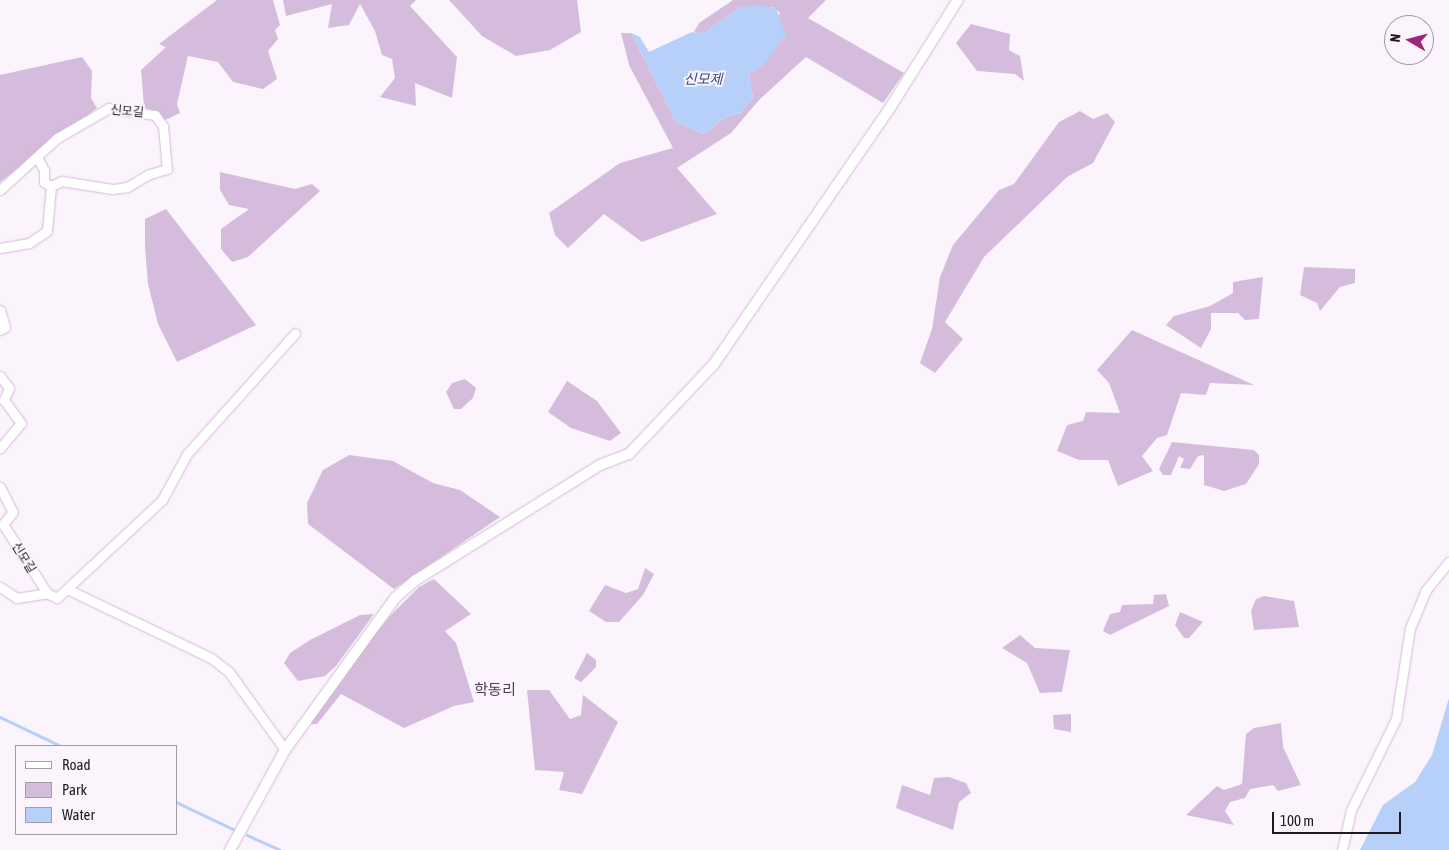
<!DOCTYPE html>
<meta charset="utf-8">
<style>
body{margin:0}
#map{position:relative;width:1449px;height:850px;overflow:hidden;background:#fcf4fd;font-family:"Asap Condensed","Noto Sans KR",sans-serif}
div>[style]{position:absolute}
.green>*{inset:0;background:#d6bcdc}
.water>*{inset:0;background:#b6d0fa}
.stream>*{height:2.5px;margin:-1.25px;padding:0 1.25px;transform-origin:1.25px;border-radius:1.25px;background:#b6d0fa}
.roads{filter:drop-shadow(0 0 1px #cfbdd3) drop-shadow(0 0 1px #cfbdd3)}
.minor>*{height:9px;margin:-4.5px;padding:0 4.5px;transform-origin:4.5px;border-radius:4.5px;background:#fff}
.tertiary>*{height:10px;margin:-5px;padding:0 5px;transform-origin:5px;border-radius:5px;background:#fff}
span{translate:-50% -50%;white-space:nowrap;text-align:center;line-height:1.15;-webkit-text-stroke:4px #fcf4fd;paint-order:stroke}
.street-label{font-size:12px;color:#201922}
.water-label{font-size:14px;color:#305084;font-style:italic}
.quarter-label{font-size:15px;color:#4e3e51}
.legend{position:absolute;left:15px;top:745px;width:162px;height:90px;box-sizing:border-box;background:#fcf4fd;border:1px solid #a49ca5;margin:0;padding:6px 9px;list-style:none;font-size:15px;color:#201922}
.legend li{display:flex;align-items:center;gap:10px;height:25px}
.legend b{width:25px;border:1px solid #a49ca5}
.north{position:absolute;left:1384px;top:15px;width:50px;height:50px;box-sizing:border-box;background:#fcf4fd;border:1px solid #a49ca5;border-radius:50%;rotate:278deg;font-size:14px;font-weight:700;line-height:20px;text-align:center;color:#201922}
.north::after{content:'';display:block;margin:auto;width:18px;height:22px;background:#a02479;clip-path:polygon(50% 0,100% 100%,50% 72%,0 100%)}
.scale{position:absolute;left:1272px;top:812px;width:129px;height:22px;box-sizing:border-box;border:2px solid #201922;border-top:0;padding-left:6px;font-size:15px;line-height:18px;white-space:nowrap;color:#201922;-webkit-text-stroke:4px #fcf4fd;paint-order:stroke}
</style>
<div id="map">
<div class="green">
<i style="clip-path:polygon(217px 0,273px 0,280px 25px,275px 30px,278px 39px,268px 51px,277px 79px,263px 89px,233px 82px,218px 62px,188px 56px,177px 104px,180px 113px,163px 121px,159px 114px,144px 107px,141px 70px,166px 47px,159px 44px)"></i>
<i style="clip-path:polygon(283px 0,416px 0,410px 6px,457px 57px,452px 98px,415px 83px,416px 106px,380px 97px,395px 78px,392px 59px,382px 55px,375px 31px,360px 4px,349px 25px,328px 28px,332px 4px,286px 16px)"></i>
<i style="clip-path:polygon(449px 0,577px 0,581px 32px,550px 50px,516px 56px,482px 36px)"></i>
<i style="clip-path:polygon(733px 0,826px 0,808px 18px,904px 73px,883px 103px,806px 57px,759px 100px,731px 133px,677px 168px,717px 214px,642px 242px,604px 214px,568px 248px,555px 235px,549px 213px,620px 163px,673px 148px,629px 65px,621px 33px,631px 33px,676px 122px,704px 134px,724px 118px,740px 113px,753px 98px,749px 75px,780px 13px,773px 7px,740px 7px,703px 34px,694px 32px,699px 23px)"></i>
<i style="clip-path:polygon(971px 24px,1010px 34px,1009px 50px,1020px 56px,1024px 81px,1015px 74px,977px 71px,956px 43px)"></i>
<i style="clip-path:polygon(82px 57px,92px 71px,91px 98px,97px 108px,0 182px,0 75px)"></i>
<i style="clip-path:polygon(1080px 111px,1093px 119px,1107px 113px,1115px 122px,1093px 163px,1067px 177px,984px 257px,945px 322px,963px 339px,935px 373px,920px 363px,932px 329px,940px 277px,953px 245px,999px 190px,1014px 184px,1059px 122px)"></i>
<i style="clip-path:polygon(220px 172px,295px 189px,312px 184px,320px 191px,248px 257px,232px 262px,221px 249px,221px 229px,249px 209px,229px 205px,220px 190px)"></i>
<i style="clip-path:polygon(166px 209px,256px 325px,177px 362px,158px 324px,148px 284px,145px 246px,145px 219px)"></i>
<i style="clip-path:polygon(1304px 267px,1355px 269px,1355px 283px,1340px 287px,1320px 311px,1317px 303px,1300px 295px)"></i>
<i style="clip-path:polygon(1263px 277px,1259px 319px,1245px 320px,1238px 313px,1211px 313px,1211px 329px,1201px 348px,1166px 325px,1174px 316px,1210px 306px,1233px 293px,1233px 282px)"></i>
<i style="clip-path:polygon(1132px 330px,1254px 385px,1210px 383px,1206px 395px,1181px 393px,1167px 435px,1157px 438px,1142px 456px,1153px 471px,1118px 486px,1108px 460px,1079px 460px,1057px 451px,1067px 425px,1083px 421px,1086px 412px,1120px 413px,1109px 383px,1097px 370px)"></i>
<i style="clip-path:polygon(465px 379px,476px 388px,473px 398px,461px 409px,454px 409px,446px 392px,452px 383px)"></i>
<i style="clip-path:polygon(567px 381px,597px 401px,621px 433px,610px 441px,571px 428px,548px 412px)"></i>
<i style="clip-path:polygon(1172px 442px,1254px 450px,1259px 455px,1259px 464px,1246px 484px,1224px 491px,1204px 485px,1204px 455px,1198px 456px,1190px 469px,1180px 468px,1184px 459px,1179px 456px,1171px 475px,1163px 475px,1159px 469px)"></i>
<i style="clip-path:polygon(349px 455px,393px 461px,433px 483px,460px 490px,500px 517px,394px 589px,308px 524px,307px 503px,323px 470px)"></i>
<i style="clip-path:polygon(645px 568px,654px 574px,643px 595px,619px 622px,606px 622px,589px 611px,605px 585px,626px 593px,638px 589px)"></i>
<i style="clip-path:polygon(434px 579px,471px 614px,445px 631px,456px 643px,474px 702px,454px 706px,404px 728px,341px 694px,317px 724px,311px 724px,313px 712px,389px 617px,419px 587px)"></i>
<i style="clip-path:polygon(1166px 594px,1169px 606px,1110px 635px,1103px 631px,1110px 614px,1120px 612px,1122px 605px,1153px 604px,1154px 595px)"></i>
<i style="clip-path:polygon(1264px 596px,1294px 601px,1299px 627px,1254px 630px,1251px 611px,1256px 599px)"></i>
<i style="clip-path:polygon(1180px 612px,1203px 622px,1189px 638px,1184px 638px,1175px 625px)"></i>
<i style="clip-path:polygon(374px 614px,336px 666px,325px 676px,298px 681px,284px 663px,290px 653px,310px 640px,360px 615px)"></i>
<i style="clip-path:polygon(1020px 635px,1035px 648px,1070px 650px,1062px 692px,1040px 693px,1027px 663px,1002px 648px)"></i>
<i style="clip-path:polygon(587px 653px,596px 660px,596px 667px,581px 682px,574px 678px)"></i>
<i style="clip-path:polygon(527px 690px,549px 690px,570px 719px,581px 715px,583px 695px,618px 722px,582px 794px,559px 790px,564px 772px,535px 770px)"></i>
<i style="clip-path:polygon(1071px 714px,1071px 732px,1054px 729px,1053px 715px)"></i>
<i style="clip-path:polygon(1281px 723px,1283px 747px,1301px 785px,1278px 791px,1273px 785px,1250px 789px,1245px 798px,1230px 802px,1225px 811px,1234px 825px,1186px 815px,1217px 786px,1224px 790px,1242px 784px,1246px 734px,1254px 728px)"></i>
<i style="clip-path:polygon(949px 777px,966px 783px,971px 793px,959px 802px,953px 830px,896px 808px,902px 785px,930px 795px,934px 778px)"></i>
</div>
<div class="water">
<i style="clip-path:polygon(759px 5px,776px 8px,786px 35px,763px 65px,749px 75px,753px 98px,740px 113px,724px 118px,704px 134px,676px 122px,631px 33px,640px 37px,649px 52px,692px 32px,703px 34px,740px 7px)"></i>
<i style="clip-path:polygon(1449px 698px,1449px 850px,1360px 850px,1383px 805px,1415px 782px,1432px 755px)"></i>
</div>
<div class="stream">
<i style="left:0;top:717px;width:68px;rotate:25.4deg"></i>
<i style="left:176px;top:802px;width:63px;rotate:25.3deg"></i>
<i style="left:247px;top:835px;width:36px;rotate:24deg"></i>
</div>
<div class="roads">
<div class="minor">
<i style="left:37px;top:157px;width:15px;rotate:62deg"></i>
<i style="left:44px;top:170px;width:12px;rotate:90deg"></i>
<i style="left:44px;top:182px;width:8px;rotate:30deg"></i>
<i style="left:0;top:190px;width:77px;rotate:-42.4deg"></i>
<i style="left:57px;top:138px;width:60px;rotate:-30deg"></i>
<i style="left:109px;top:108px;width:47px;rotate:8.7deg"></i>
<i style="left:155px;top:115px;width:14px;rotate:54deg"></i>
<i style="left:163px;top:126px;width:43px;rotate:84.7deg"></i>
<i style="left:167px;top:169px;width:19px;rotate:164deg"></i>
<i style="left:149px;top:174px;width:26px;rotate:149deg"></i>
<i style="left:127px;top:187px;width:15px;rotate:172deg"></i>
<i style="left:112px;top:189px;width:51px;rotate:-170.9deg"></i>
<i style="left:62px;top:181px;width:12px;rotate:156deg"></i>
<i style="left:51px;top:186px;width:45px;rotate:95.1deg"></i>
<i style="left:47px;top:231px;width:22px;rotate:146deg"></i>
<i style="left:29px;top:243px;width:29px;rotate:170deg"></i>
<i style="left:0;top:310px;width:18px;rotate:74deg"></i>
<i style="left:5px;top:327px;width:6px;rotate:149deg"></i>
<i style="left:0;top:376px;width:15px;rotate:53deg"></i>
<i style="left:9px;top:388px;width:13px;rotate:113deg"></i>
<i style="left:4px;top:400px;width:29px;rotate:54deg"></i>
<i style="left:21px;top:423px;width:33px;rotate:130deg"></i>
<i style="left:0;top:487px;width:28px;rotate:63deg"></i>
<i style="left:13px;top:512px;width:16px;rotate:130deg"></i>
<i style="left:3px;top:524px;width:82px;rotate:57.5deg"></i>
<i style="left:47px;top:593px;width:11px;rotate:27deg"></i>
<i style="left:57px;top:598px;width:144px;rotate:-43deg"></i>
<i style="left:162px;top:500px;width:52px;rotate:-61.5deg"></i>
<i style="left:187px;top:454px;width:162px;rotate:-48.2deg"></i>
<i style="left:0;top:587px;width:20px;rotate:33deg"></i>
<i style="left:17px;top:598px;width:30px;rotate:-9deg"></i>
<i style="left:67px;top:589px;width:160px;rotate:25.6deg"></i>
<i style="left:211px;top:658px;width:23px;rotate:38deg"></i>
<i style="left:229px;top:672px;width:96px;rotate:54.3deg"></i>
<i style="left:1342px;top:850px;width:41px;rotate:-77.3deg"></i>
<i style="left:1351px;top:810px;width:102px;rotate:-63.7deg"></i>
<i style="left:1396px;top:719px;width:92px;rotate:-81.3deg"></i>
<i style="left:1410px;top:628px;width:41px;rotate:-67.2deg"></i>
<i style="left:1426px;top:590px;width:36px;rotate:-51deg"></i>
</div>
<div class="tertiary">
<i style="left:230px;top:850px;width:114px;rotate:-61.2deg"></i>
<i style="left:285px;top:750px;width:188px;rotate:-54.1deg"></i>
<i style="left:395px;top:598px;width:28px;rotate:-41deg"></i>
<i style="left:416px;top:580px;width:217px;rotate:-32deg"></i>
<i style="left:600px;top:465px;width:31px;rotate:-21deg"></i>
<i style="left:629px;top:454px;width:124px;rotate:-46.6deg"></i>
<i style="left:714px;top:364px;width:307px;rotate:-55.5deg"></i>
<i style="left:888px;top:111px;width:131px;rotate:-57.8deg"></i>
</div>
</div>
<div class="street-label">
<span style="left:127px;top:112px;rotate:5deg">신모길</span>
<span style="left:23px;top:558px;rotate:58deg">신모길</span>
</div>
<div class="water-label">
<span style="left:703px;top:79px">신모제</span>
</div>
<div class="quarter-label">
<span style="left:495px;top:690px">학동리</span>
</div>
<ul class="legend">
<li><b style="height:6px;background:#fff"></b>Road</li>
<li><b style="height:14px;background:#d6bcdc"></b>Park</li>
<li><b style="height:14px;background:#b6d0fa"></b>Water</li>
</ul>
<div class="north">N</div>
<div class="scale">100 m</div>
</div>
